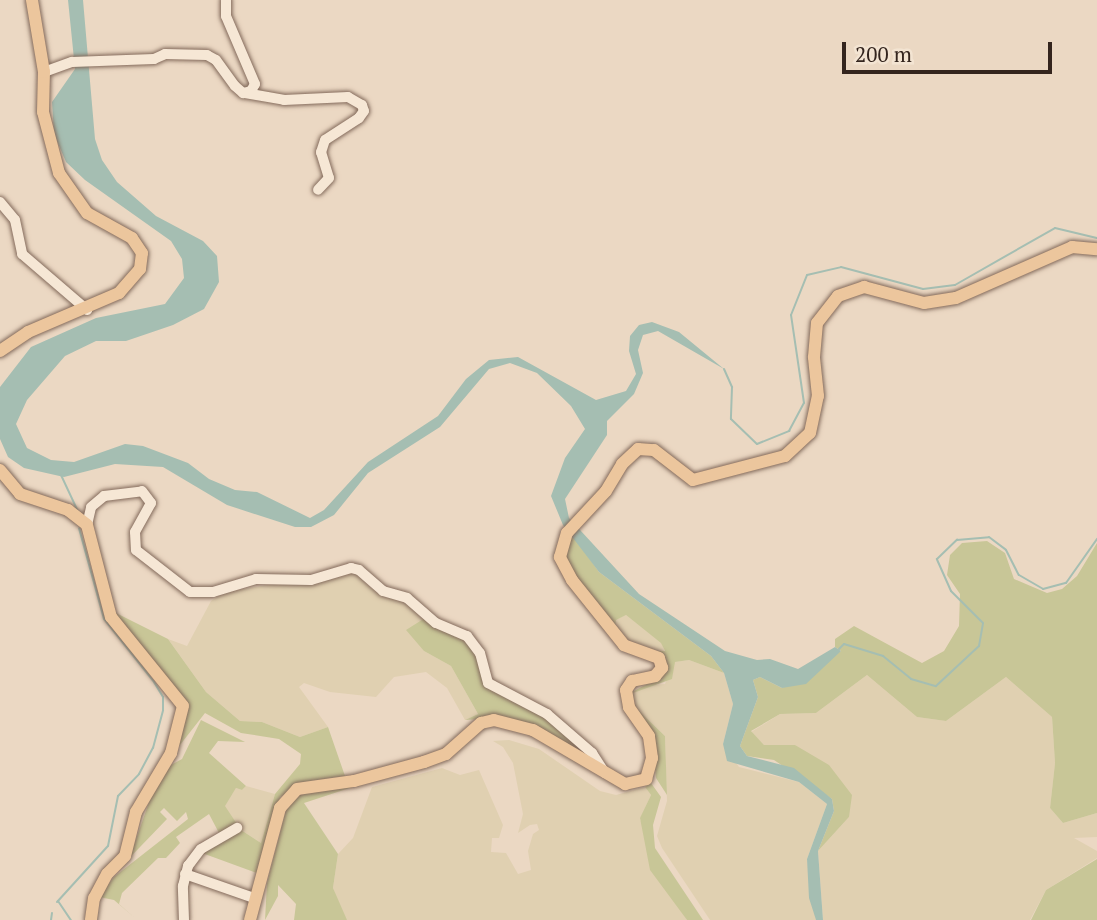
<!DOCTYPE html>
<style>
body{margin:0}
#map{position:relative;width:1097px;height:920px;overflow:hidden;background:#ebd8c3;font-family:"PT Serif",serif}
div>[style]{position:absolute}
.farmland>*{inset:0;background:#e0d0b1}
.green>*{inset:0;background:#c8c697}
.water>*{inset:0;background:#a5beb2}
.stream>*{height:2px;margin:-1px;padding:0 1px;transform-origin:1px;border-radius:1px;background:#a5beb2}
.roads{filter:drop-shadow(0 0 2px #836a5b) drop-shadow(0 0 2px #836a5b)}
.minor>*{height:10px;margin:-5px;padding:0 5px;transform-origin:5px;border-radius:5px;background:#f6e7d5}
.major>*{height:12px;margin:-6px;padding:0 6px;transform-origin:6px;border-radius:6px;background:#ecc69d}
span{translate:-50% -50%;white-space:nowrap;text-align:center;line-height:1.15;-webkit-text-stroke:5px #f3e4d2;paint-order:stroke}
.scale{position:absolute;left:842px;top:42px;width:210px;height:32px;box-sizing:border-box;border:4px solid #34251e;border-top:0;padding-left:9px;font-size:21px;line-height:24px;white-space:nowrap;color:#34251e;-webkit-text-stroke:5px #f3e4d2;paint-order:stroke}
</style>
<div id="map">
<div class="farmland">
<i style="clip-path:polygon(353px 571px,372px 589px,403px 599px,425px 618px,424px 651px,451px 666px,478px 714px,465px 720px,447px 688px,426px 672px,394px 677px,376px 697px,330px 692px,304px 683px,299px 687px,328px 727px,300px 737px,262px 722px,240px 721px,206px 692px,168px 639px,187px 646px,211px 601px,225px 592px)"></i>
<i style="clip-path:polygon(626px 615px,662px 643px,665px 652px,648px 651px,626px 640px,615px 628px,615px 620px)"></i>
<i style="clip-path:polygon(689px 660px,724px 673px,733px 704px,723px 744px,739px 767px,799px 782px,827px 804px,807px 859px,816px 920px,710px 920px,662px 848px,657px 836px,667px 801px,665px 736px,634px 706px,633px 693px,643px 686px,665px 684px,674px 662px)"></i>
<i style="clip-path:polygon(867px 675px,917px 717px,946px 721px,1006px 677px,1052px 717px,1055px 763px,1050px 808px,1063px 823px,1097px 813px,1097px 837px,1074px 838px,1097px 851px,1097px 858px,1046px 890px,1030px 920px,823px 920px,818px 851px,849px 817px,795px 745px,764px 745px,751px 732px,780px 714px,816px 713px)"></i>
<i style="clip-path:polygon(509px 740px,539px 749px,600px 791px,616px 795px,645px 787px,651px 795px,640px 819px,672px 897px,687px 920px,347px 920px,342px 916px,333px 888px,338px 854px,353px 838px,372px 787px,442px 768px,460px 775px,479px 770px,503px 825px,499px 838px,492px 838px,491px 852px,506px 853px,518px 874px,531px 870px,528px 851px,533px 834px,539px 830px,537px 824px,530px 825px,518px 833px,523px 814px,513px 763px,503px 747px,493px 741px)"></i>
<i style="clip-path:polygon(246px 786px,275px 794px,261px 843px,241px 830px,224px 806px,236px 788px,242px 790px)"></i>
</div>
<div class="green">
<i style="clip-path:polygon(572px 534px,599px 572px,711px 656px,724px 673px,689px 660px,675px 662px,672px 679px,633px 693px,634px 706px,665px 736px,667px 795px,656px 778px,652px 738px,631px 705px,630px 693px,663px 676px,664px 663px,648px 651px,665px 651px,661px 643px,626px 615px,616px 620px,615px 628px,595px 605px,568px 566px,564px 547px)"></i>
<i style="clip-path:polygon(987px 541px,1005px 553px,1014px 579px,1047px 593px,1062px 589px,1077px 576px,1097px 543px,1097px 813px,1063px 823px,1050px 808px,1055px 763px,1052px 717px,1006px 677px,946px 721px,917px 717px,867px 675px,816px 713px,780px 714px,751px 731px,764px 745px,795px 745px,829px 765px,852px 795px,849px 817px,818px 851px,834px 811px,832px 799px,774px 760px,747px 756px,740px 746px,758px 697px,753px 680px,760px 677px,782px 688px,841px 651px,835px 647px,835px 639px,854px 626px,922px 663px,944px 651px,959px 626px,960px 594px,947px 575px,950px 555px,962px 543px)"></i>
<i style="clip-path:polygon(116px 613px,168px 639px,206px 692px,240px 721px,262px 722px,300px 737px,328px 727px,345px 776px,304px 782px,280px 797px,257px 873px,202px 853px,241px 830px,261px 843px,275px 794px,300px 764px,301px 754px,279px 739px,241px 733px,205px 713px,173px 754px,186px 709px)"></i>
<i style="clip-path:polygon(425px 618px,462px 636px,479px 659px,483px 677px,532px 706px,595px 761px,562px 741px,481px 719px,465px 720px,478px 714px,451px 666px,424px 651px,406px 630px)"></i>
<i style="clip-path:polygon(201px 720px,245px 742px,218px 741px,209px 753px,246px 786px,242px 790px,236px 788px,225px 806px,237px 824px,219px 833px,209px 814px,176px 837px,180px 843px,166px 858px,158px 858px,122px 893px,119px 904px,135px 918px,114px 900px,99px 897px,114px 877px,188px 819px,186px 812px,177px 821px,164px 808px,160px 812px,167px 819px,114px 874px,134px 845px,153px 791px,171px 765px,182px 759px)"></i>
<i style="clip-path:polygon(371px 781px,304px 803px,338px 854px,333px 888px,347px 920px,294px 920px,296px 904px,278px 885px,278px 896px,265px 920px,267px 883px,286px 810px,295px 796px)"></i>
<i style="clip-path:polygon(651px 783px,661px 797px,653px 825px,655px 848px,703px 920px,687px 920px,650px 870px,640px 818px,651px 795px,645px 787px)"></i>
<i style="clip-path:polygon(1097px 859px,1097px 920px,1031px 920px,1046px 890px)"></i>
</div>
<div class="water">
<i style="clip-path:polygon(68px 0,83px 0,95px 139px,102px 160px,117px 182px,156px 216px,203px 241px,217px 256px,219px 282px,204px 309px,173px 325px,126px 341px,96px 341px,65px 356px,27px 400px,16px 424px,27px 448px,51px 460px,74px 462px,125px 444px,143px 446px,188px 463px,209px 479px,235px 490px,257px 492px,310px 518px,324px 510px,368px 462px,438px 416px,466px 379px,489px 360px,518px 357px,596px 400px,626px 391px,636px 374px,629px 351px,630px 336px,639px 325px,652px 322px,679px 332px,724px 369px,658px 331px,643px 335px,638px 350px,643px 373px,634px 394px,607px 421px,607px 435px,565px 499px,569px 518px,639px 594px,725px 651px,757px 660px,770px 659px,798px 669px,835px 647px,841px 651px,806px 684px,782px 688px,760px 677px,753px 680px,758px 697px,740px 746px,747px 756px,794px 768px,832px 799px,834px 811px,818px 851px,823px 920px,816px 920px,809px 898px,807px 859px,827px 804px,799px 782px,727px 761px,723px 744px,733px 704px,724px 673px,711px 656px,599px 572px,563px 525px,551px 496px,565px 458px,585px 429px,571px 406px,537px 373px,510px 363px,489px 369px,440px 427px,368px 473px,334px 515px,311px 527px,295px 527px,227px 505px,163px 467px,115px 464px,64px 477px,24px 468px,8px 457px,0 439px,0 387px,31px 347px,96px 318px,165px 304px,184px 278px,182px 259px,171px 241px,85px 180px,66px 162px,54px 134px,52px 102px,75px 69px)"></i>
</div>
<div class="stream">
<i style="left:724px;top:369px;width:20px;rotate:66deg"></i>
<i style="left:732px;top:387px;width:32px;rotate:92deg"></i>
<i style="left:731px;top:419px;width:36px;rotate:44deg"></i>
<i style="left:757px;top:444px;width:35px;rotate:-22deg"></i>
<i style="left:789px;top:431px;width:32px;rotate:-62deg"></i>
<i style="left:804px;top:403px;width:89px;rotate:-98.4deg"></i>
<i style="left:791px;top:315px;width:43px;rotate:-68.2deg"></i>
<i style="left:807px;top:275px;width:35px;rotate:-13deg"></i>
<i style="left:841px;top:267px;width:85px;rotate:15deg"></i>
<i style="left:923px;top:289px;width:32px;rotate:-7deg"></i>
<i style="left:955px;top:285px;width:115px;rotate:-29.7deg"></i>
<i style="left:1055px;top:228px;width:43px;rotate:13.4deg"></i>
<i style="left:61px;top:475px;width:40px;rotate:65deg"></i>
<i style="left:839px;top:649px;width:7px;rotate:-45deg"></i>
<i style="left:844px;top:644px;width:41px;rotate:17.1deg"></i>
<i style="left:883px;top:656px;width:36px;rotate:39deg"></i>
<i style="left:911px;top:679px;width:26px;rotate:16deg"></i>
<i style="left:936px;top:686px;width:59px;rotate:-42.9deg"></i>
<i style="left:979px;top:646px;width:23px;rotate:-80deg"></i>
<i style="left:983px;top:623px;width:45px;rotate:-135deg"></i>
<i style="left:951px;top:591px;width:35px;rotate:-114deg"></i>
<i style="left:937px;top:559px;width:28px;rotate:-44deg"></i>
<i style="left:957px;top:540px;width:32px;rotate:-5deg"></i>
<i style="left:989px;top:537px;width:21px;rotate:37deg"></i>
<i style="left:1006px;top:550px;width:28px;rotate:63deg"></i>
<i style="left:1019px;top:575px;width:28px;rotate:30deg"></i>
<i style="left:1043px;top:589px;width:24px;rotate:-15deg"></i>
<i style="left:1066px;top:583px;width:54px;rotate:-54.8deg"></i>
<i style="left:58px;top:901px;width:23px;rotate:56deg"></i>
<i style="left:57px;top:902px;width:76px;rotate:-47.7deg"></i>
<i style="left:108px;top:846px;width:51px;rotate:-78.7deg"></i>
<i style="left:118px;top:796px;width:30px;rotate:-46deg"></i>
<i style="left:139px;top:774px;width:30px;rotate:-62deg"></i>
<i style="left:153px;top:748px;width:39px;rotate:-75deg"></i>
<i style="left:163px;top:710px;width:13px;rotate:-90deg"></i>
<i style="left:163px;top:697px;width:17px;rotate:-121deg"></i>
<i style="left:154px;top:682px;width:80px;rotate:-128.4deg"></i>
<i style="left:104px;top:619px;width:94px;rotate:-105.4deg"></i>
<i style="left:51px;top:920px;width:7px;rotate:-82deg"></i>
</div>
<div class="roads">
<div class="minor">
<i style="left:44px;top:72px;width:30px;rotate:-20deg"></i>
<i style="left:72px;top:62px;width:82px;rotate:-2.1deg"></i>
<i style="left:154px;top:59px;width:12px;rotate:-24deg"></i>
<i style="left:165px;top:54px;width:42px;rotate:1.4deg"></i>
<i style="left:207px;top:55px;width:10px;rotate:29deg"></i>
<i style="left:216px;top:60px;width:32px;rotate:54deg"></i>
<i style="left:235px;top:86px;width:11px;rotate:41deg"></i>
<i style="left:243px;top:93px;width:8px;rotate:-14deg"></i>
<i style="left:251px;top:91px;width:8px;rotate:-60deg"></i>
<i style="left:255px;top:84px;width:74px;rotate:-113.1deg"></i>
<i style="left:226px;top:16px;width:16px;rotate:-90deg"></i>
<i style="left:245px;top:93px;width:40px;rotate:10deg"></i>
<i style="left:284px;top:100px;width:64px;rotate:-2.7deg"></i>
<i style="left:348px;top:97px;width:16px;rotate:30deg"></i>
<i style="left:362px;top:105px;width:6px;rotate:72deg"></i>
<i style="left:364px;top:111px;width:9px;rotate:126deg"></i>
<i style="left:359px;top:118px;width:40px;rotate:147.1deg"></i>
<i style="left:325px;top:140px;width:13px;rotate:108deg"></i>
<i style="left:321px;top:152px;width:27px;rotate:73deg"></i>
<i style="left:329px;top:178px;width:16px;rotate:133deg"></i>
<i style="left:0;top:202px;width:23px;rotate:50deg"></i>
<i style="left:15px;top:220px;width:35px;rotate:78deg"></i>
<i style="left:22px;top:254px;width:86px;rotate:40.7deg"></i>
<i style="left:87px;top:525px;width:18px;rotate:-77deg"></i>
<i style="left:91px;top:507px;width:17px;rotate:-40deg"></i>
<i style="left:104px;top:496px;width:38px;rotate:-7deg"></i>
<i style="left:142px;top:491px;width:15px;rotate:53deg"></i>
<i style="left:151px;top:503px;width:33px;rotate:119deg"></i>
<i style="left:135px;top:532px;width:18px;rotate:87deg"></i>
<i style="left:136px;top:550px;width:68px;rotate:37.9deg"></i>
<i style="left:190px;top:592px;width:23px"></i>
<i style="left:213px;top:592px;width:45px;rotate:-16.8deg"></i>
<i style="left:256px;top:579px;width:55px;rotate:1deg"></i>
<i style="left:311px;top:580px;width:42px;rotate:-16.7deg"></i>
<i style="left:351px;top:568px;width:8px;rotate:14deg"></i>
<i style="left:359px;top:570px;width:32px;rotate:41deg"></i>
<i style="left:383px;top:591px;width:25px;rotate:16deg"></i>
<i style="left:407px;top:598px;width:38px;rotate:41deg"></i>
<i style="left:436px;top:623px;width:34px;rotate:23deg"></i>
<i style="left:467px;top:636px;width:21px;rotate:53deg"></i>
<i style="left:480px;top:653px;width:31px;rotate:75deg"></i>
<i style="left:488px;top:683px;width:67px;rotate:27.7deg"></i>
<i style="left:547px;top:714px;width:60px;rotate:40.9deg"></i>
<i style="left:592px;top:753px;width:24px;rotate:57deg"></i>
<i style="left:185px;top:874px;width:73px;rotate:19.2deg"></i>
<i style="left:184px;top:920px;width:34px;rotate:-92deg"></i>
<i style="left:183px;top:886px;width:21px;rotate:-76deg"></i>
<i style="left:188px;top:866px;width:21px;rotate:-53deg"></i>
<i style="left:201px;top:849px;width:42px;rotate:-30.3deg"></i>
</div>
<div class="major">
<i style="left:0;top:351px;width:34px;rotate:-34deg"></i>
<i style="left:28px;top:332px;width:99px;rotate:-23.2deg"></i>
<i style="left:119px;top:293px;width:32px;rotate:-49deg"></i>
<i style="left:140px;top:269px;width:16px;rotate:-83deg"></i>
<i style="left:142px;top:253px;width:18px;rotate:-124deg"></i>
<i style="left:132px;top:238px;width:51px;rotate:-150.9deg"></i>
<i style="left:87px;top:213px;width:49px;rotate:-125deg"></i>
<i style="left:59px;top:173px;width:63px;rotate:-104.7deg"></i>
<i style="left:43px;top:112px;width:40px;rotate:-88.6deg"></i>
<i style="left:44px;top:72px;width:73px;rotate:-99.5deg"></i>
<i style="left:0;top:470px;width:31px;rotate:50deg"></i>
<i style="left:20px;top:494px;width:51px;rotate:18.4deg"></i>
<i style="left:68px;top:510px;width:24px;rotate:38deg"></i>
<i style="left:87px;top:525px;width:95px;rotate:75.4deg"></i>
<i style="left:111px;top:617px;width:114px;rotate:51deg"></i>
<i style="left:183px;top:706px;width:49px;rotate:104.3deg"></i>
<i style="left:171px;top:753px;width:69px;rotate:120.7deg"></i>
<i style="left:136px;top:812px;width:45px;rotate:104deg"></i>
<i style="left:125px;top:856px;width:25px;rotate:135deg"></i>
<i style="left:107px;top:874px;width:27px;rotate:118deg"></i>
<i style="left:94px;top:898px;width:22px;rotate:98deg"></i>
<i style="left:250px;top:920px;width:116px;rotate:-75deg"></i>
<i style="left:280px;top:808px;width:25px;rotate:-48deg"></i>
<i style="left:297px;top:789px;width:58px;rotate:-8deg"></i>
<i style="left:354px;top:781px;width:73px;rotate:-15.2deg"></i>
<i style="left:424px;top:762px;width:23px;rotate:-20deg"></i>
<i style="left:446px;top:754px;width:47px;rotate:-41.5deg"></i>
<i style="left:481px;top:723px;width:13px;rotate:-13deg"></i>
<i style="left:494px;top:720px;width:40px;rotate:14.4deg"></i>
<i style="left:533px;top:730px;width:107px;rotate:30.4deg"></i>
<i style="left:625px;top:784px;width:22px;rotate:-13deg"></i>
<i style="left:646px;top:779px;width:22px;rotate:-74deg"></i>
<i style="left:652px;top:758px;width:22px;rotate:-98deg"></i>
<i style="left:649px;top:736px;width:35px;rotate:-125deg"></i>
<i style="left:629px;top:707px;width:17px;rotate:-100deg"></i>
<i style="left:626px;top:690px;width:11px;rotate:-56deg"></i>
<i style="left:632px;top:681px;width:24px;rotate:-12deg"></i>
<i style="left:655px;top:676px;width:11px;rotate:-49deg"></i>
<i style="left:662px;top:668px;width:10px;rotate:-107deg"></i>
<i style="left:659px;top:658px;width:37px;rotate:-160deg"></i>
<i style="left:624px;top:645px;width:83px;rotate:-128.7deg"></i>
<i style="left:572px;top:580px;width:26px;rotate:-118deg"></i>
<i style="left:560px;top:557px;width:25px;rotate:-74deg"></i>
<i style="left:567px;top:533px;width:57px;rotate:-47.1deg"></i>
<i style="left:606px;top:491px;width:31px;rotate:-59deg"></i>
<i style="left:622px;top:464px;width:22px;rotate:-43deg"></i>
<i style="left:638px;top:449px;width:16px;rotate:4deg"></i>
<i style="left:654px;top:450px;width:49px;rotate:37.6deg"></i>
<i style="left:693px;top:480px;width:95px;rotate:-14.6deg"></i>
<i style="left:785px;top:456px;width:34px;rotate:-43deg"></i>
<i style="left:810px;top:433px;width:38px;rotate:-78deg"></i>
<i style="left:818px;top:396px;width:39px;rotate:-96deg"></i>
<i style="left:814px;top:357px;width:34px;rotate:-85deg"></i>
<i style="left:817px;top:323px;width:34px;rotate:-52deg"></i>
<i style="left:838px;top:296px;width:28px;rotate:-19deg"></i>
<i style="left:864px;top:287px;width:62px;rotate:14.9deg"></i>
<i style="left:924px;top:303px;width:32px;rotate:-9deg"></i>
<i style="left:956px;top:298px;width:127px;rotate:-23.7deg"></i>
<i style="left:1072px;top:247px;width:25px;rotate:5deg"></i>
</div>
</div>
<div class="scale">200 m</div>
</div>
